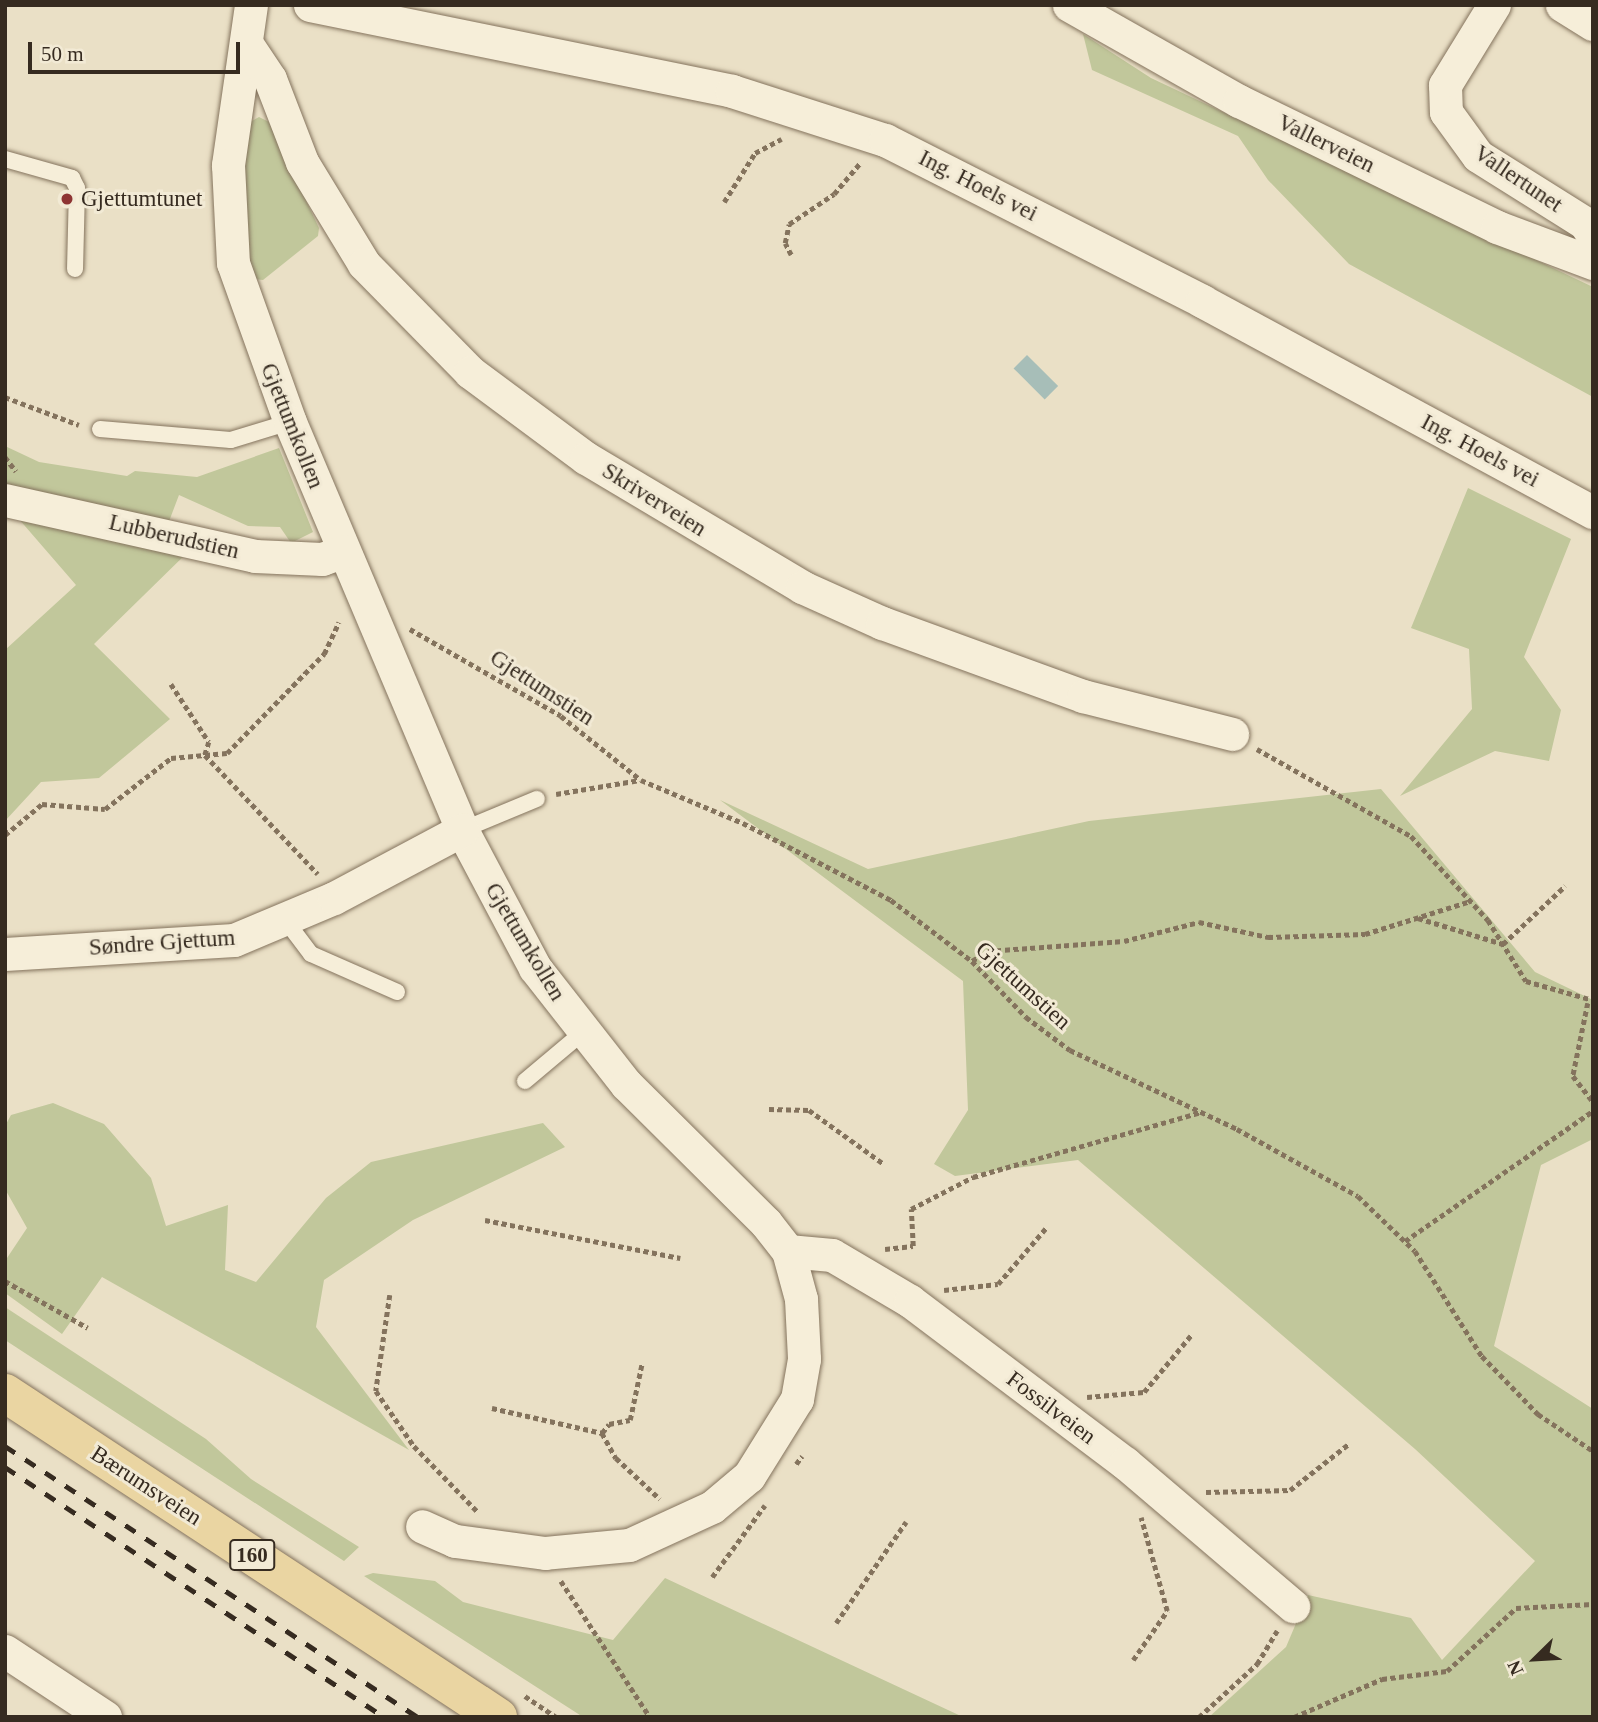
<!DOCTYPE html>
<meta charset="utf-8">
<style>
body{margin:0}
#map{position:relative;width:1598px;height:1722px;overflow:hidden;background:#eae0c6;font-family:Georgia,serif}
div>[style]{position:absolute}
.green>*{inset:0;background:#c1c79b}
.water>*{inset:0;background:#a7beb8;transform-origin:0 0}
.path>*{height:4.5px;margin-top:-2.25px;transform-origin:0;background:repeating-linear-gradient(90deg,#84735d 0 5px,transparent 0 8.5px)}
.roads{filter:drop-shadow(0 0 2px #84735d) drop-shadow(0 0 2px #84735d)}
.service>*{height:16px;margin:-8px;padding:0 8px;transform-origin:8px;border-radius:8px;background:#f6eed9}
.minor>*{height:33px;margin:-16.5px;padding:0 16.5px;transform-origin:16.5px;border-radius:16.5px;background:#f6eed9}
.primary>*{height:38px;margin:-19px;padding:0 19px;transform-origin:19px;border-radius:19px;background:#ead5a2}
.rail>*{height:5px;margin-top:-2.5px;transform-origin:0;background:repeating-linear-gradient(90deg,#362b20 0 12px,transparent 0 24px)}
.dots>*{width:19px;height:19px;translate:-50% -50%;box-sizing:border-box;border:4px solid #f2ead5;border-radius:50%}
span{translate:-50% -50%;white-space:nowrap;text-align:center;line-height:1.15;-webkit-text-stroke:6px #f2ead5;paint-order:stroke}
.shield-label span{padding:2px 5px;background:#f2ead5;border:2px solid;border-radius:5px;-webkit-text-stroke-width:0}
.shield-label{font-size:21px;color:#362b20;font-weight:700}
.street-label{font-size:23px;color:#362b20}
.poi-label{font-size:23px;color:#362b20}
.left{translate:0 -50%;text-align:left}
.frame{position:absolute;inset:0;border:7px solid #362b20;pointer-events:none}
.north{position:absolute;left:1500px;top:1624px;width:70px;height:70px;-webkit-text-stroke:5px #f2ead5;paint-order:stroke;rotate:246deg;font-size:19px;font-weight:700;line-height:28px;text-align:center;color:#362b20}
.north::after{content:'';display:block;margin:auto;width:24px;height:32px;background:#362b20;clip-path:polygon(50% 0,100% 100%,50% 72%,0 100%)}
.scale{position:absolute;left:28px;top:42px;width:212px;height:32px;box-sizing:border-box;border:4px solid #362b20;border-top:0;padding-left:9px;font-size:21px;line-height:24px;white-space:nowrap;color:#362b20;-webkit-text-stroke:5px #f2ead5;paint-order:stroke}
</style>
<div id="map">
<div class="green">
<i style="clip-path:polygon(1083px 34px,1151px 78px,1593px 287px,1593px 397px,1349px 264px,1268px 180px,1238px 136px,1092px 70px)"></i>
<i style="clip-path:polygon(259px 117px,269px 122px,319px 228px,318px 236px,263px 280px,253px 279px,247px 258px,243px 187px,250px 122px)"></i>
<i style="clip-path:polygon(5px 446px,39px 462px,127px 476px,135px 471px,197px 477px,279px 448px,313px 532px,291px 543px,280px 527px,248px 526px,179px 495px,168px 524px,5px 491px)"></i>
<i style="clip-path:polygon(1468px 488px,1571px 539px,1524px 657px,1561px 710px,1549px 761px,1495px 751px,1400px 796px,1472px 709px,1469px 649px,1411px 628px)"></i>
<i style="clip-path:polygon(18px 518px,191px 549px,94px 644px,170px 719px,99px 778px,41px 782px,5px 821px,5px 650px,76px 585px)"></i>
<i style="clip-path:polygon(1381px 789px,1535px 972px,1593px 1000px,1593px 1139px,1541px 1165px,1494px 1346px,1593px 1409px,1593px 1717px,1209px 1717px,1286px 1647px,1308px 1595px,1411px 1618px,1442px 1660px,1535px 1561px,1415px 1449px,1078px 1160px,955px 1176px,934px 1164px,968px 1110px,963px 981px,720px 800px,868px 869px,1089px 821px)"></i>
<i style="clip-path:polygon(53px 1103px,104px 1124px,151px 1178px,166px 1226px,228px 1205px,225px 1270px,256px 1282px,326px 1198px,371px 1162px,543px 1123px,565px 1147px,413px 1220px,324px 1280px,316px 1327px,409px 1450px,102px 1277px,62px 1334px,5px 1293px,5px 1261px,27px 1228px,5px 1189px,5px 1126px,11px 1115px)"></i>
<i style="clip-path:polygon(5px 1307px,206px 1439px,251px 1479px,359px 1547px,344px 1561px,5px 1340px)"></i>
<i style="clip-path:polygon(373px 1573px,435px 1581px,463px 1602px,613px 1640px,665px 1578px,963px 1717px,583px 1717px,364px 1576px)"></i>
</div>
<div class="water">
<i style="left:1027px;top:355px;width:44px;height:19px;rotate:45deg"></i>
</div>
<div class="path">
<i style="left:724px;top:202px;width:58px;rotate:-57.7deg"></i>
<i style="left:755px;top:153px;width:30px;rotate:-28deg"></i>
<i style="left:791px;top:255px;width:13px;rotate:-117deg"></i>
<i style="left:785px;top:243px;width:19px;rotate:-78deg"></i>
<i style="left:789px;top:224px;width:54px;rotate:-33.7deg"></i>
<i style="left:834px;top:194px;width:40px;rotate:-50deg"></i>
<i style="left:5px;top:397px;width:79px;rotate:20.7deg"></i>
<i style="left:5px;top:457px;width:18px;rotate:52deg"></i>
<i style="left:410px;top:629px;width:174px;rotate:29.9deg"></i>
<i style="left:561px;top:716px;width:102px;rotate:38.7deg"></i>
<i style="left:641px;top:780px;width:111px;rotate:22.9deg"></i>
<i style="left:743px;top:823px;width:167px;rotate:27.5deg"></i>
<i style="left:891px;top:900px;width:101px;rotate:37deg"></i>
<i style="left:972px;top:961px;width:78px;rotate:46deg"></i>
<i style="left:1026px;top:1017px;width:55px;rotate:36.9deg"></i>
<i style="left:1070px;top:1050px;width:185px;rotate:25.3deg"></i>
<i style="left:1237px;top:1129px;width:138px;rotate:29deg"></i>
<i style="left:1358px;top:1196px;width:79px;rotate:44deg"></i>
<i style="left:1415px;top:1251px;width:125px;rotate:57.5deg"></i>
<i style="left:1482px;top:1356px;width:81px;rotate:46deg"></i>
<i style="left:1538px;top:1414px;width:66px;rotate:33.9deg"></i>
<i style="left:171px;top:684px;width:69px;rotate:56.8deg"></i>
<i style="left:209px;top:742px;width:14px;rotate:107deg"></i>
<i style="left:205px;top:755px;width:164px;rotate:46.5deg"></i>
<i style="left:1257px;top:749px;width:177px;rotate:29.5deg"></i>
<i style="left:1411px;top:836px;width:114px;rotate:47.5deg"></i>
<i style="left:1488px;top:920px;width:72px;rotate:58.1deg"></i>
<i style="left:1526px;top:981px;width:70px;rotate:15.8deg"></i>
<i style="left:556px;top:794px;width:85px;rotate:-9.5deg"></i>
<i style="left:5px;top:835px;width:48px;rotate:-40deg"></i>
<i style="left:42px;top:804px;width:63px;rotate:4.5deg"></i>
<i style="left:105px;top:809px;width:83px;rotate:-37.7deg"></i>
<i style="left:171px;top:758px;width:56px;rotate:-5.1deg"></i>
<i style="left:227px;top:753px;width:139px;rotate:-45.6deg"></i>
<i style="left:324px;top:654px;width:35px;rotate:-65deg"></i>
<i style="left:1418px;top:918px;width:89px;rotate:17deg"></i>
<i style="left:1503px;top:944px;width:85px;rotate:-43.1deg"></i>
<i style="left:972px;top:961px;width:19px;rotate:-32deg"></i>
<i style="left:988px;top:951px;width:136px;rotate:-4.2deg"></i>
<i style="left:1124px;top:941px;width:77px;rotate:-14.2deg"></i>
<i style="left:1199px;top:922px;width:71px;rotate:12.3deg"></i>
<i style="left:1268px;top:937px;width:97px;rotate:-1.8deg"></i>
<i style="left:1365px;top:934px;width:111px;rotate:-17.3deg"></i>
<i style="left:1588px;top:1003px;width:75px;rotate:101.6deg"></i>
<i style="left:1573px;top:1076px;width:33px;rotate:52deg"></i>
<i style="left:769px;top:1109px;width:40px;rotate:1.4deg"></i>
<i style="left:809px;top:1110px;width:92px;rotate:35.8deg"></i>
<i style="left:485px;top:1220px;width:199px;rotate:11deg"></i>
<i style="left:1405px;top:1241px;width:229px;rotate:-34.7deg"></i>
<i style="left:885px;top:1249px;width:28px;rotate:-6deg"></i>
<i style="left:913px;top:1246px;width:37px;rotate:-93deg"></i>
<i style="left:911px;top:1209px;width:70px;rotate:-27.3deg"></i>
<i style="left:973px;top:1177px;width:237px;rotate:-15.9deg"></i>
<i style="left:5px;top:1281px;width:95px;rotate:29.5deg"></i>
<i style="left:944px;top:1290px;width:54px;rotate:-6.3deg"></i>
<i style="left:998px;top:1284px;width:74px;rotate:-49.4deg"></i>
<i style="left:390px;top:1295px;width:97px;rotate:98.3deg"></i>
<i style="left:376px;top:1391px;width:67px;rotate:55.4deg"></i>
<i style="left:414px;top:1446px;width:93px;rotate:45.9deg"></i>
<i style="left:1087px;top:1397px;width:57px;rotate:-5deg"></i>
<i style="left:1144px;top:1392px;width:75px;rotate:-50.4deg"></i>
<i style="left:492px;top:1408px;width:113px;rotate:12.8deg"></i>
<i style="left:602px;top:1433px;width:29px;rotate:61deg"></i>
<i style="left:616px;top:1458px;width:60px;rotate:43deg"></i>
<i style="left:602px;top:1433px;width:11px;rotate:-52deg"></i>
<i style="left:609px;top:1424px;width:21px;rotate:-11deg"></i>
<i style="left:630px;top:1420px;width:58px;rotate:-78.1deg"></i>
<i style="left:796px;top:1464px;width:10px;rotate:-53deg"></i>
<i style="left:1206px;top:1492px;width:84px;rotate:-1.4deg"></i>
<i style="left:1290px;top:1490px;width:76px;rotate:-38.1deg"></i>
<i style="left:712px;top:1577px;width:89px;rotate:-53.6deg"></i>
<i style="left:561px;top:1581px;width:163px;rotate:56.8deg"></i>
<i style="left:836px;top:1623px;width:123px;rotate:-55.3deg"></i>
<i style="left:1133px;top:1660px;width:60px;rotate:-55.2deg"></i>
<i style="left:1167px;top:1611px;width:97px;rotate:-105.6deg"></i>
<i style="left:525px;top:1696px;width:37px;rotate:34deg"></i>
<i style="left:1199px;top:1717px;width:79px;rotate:-42.4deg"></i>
<i style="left:1257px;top:1664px;width:39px;rotate:-59deg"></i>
<i style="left:1294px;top:1717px;width:96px;rotate:-23.4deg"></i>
<i style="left:1382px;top:1679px;width:65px;rotate:-7deg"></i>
<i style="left:1447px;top:1671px;width:93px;rotate:-42.4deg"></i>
<i style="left:1516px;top:1608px;width:77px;rotate:-3deg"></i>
</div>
<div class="roads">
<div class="service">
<i style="left:5px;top:159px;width:70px;rotate:15.8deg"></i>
<i style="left:72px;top:178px;width:11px;rotate:63deg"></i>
<i style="left:77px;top:188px;width:81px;rotate:91.4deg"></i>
<i style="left:100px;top:429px;width:131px;rotate:4.8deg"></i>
<i style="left:231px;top:440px;width:62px;rotate:-17deg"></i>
<i style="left:462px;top:830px;width:81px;rotate:-22.5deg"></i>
<i style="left:286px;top:921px;width:41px;rotate:52.9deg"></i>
<i style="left:311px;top:954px;width:94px;rotate:23.8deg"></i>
<i style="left:525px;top:1081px;width:75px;rotate:-40.1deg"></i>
</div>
<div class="minor">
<i style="left:251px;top:5px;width:162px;rotate:98.2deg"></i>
<i style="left:228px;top:165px;width:98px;rotate:87.1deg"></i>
<i style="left:233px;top:263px;width:169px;rotate:70.3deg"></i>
<i style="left:290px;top:422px;width:443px;rotate:67.1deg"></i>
<i style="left:462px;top:830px;width:156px;rotate:62.1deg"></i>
<i style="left:535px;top:968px;width:147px;rotate:51.9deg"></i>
<i style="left:626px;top:1084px;width:197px;rotate:44.8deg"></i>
<i style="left:766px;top:1223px;width:36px;rotate:52deg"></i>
<i style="left:788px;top:1251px;width:50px;rotate:74.8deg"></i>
<i style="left:801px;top:1299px;width:60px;rotate:87.1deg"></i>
<i style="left:804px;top:1359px;width:41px;rotate:99.9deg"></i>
<i style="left:797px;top:1399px;width:91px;rotate:121.9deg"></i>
<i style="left:749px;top:1476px;width:48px;rotate:140deg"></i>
<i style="left:712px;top:1507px;width:91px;rotate:155.4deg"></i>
<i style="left:629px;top:1545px;width:84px;rotate:174.6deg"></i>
<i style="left:545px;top:1553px;width:91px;rotate:-172.4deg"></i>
<i style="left:455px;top:1541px;width:36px;rotate:-156deg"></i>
<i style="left:310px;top:5px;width:431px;rotate:11.5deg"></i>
<i style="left:732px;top:91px;width:161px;rotate:17.8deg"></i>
<i style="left:885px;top:140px;width:356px;rotate:26.9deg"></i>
<i style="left:1202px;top:301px;width:444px;rotate:28.4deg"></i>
<i style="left:1069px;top:5px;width:195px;rotate:29.5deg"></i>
<i style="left:1239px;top:101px;width:287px;rotate:26deg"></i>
<i style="left:1497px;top:227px;width:103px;rotate:20.6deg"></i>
<i style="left:1494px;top:5px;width:94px;rotate:121.5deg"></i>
<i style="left:1445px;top:85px;width:27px;rotate:88deg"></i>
<i style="left:1446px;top:112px;width:54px;rotate:54deg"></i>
<i style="left:1478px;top:156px;width:126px;rotate:32.1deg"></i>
<i style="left:1585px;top:223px;width:15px;rotate:58deg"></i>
<i style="left:1562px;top:5px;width:36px;rotate:32deg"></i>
<i style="left:246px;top:43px;width:43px;rotate:56.3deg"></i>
<i style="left:270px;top:79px;width:89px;rotate:68.9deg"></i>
<i style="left:302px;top:162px;width:119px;rotate:58.7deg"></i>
<i style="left:364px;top:264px;width:151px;rotate:45.5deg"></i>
<i style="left:470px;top:372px;width:144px;rotate:36.6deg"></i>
<i style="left:586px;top:458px;width:252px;rotate:30.8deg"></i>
<i style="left:802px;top:587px;width:88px;rotate:24.2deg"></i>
<i style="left:882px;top:623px;width:214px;rotate:20deg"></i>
<i style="left:1083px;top:696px;width:154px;rotate:14.3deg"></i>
<i style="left:5px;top:500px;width:256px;rotate:12.6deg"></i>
<i style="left:255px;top:556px;width:67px;rotate:2.6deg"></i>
<i style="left:322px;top:559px;width:23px;rotate:-20deg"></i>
<i style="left:5px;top:954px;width:229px;rotate:-3.5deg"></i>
<i style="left:234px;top:940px;width:108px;rotate:-22.8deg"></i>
<i style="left:334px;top:898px;width:145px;rotate:-28deg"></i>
<i style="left:788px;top:1251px;width:44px;rotate:5.2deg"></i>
<i style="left:832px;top:1255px;width:91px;rotate:30.5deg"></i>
<i style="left:910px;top:1301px;width:269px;rotate:37deg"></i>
<i style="left:1125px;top:1463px;width:221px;rotate:40.4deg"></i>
<i style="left:5px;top:1651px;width:120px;rotate:33.4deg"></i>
</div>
<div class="primary">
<i style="left:5px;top:1393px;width:590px;rotate:33.31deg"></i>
</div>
</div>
<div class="rail">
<i style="left:5px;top:1446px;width:493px;rotate:33.3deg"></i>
<i style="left:5px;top:1467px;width:454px;rotate:33.4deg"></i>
</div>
<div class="dots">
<i style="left:67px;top:199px;background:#8e3433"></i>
</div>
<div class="shield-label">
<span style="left:252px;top:1555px">160</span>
</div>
<div class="street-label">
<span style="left:1326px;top:144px;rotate:26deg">Vallerveien</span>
<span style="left:1518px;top:179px;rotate:34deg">Vallertunet</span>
<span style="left:978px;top:186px;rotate:27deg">Ing. Hoels vei</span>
<span style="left:292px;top:426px;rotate:68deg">Gjettumkollen</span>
<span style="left:1480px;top:451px;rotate:28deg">Ing. Hoels vei</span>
<span style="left:654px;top:500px;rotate:32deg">Skriverveien</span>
<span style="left:174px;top:537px;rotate:13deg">Lubberudstien</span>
<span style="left:542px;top:688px;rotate:33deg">Gjettumstien</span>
<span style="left:525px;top:942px;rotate:59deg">Gjettumkollen</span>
<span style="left:162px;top:943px;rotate:-4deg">Søndre Gjettum</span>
<span style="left:1023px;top:986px;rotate:42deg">Gjettumstien</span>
<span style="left:1051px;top:1408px;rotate:37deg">Fossilveien</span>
<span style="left:146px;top:1486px;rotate:33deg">Bærumsveien</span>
</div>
<div class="poi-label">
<span class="left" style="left:81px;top:199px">Gjettumtunet</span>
</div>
<div class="frame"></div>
<div class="north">N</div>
<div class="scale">50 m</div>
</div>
